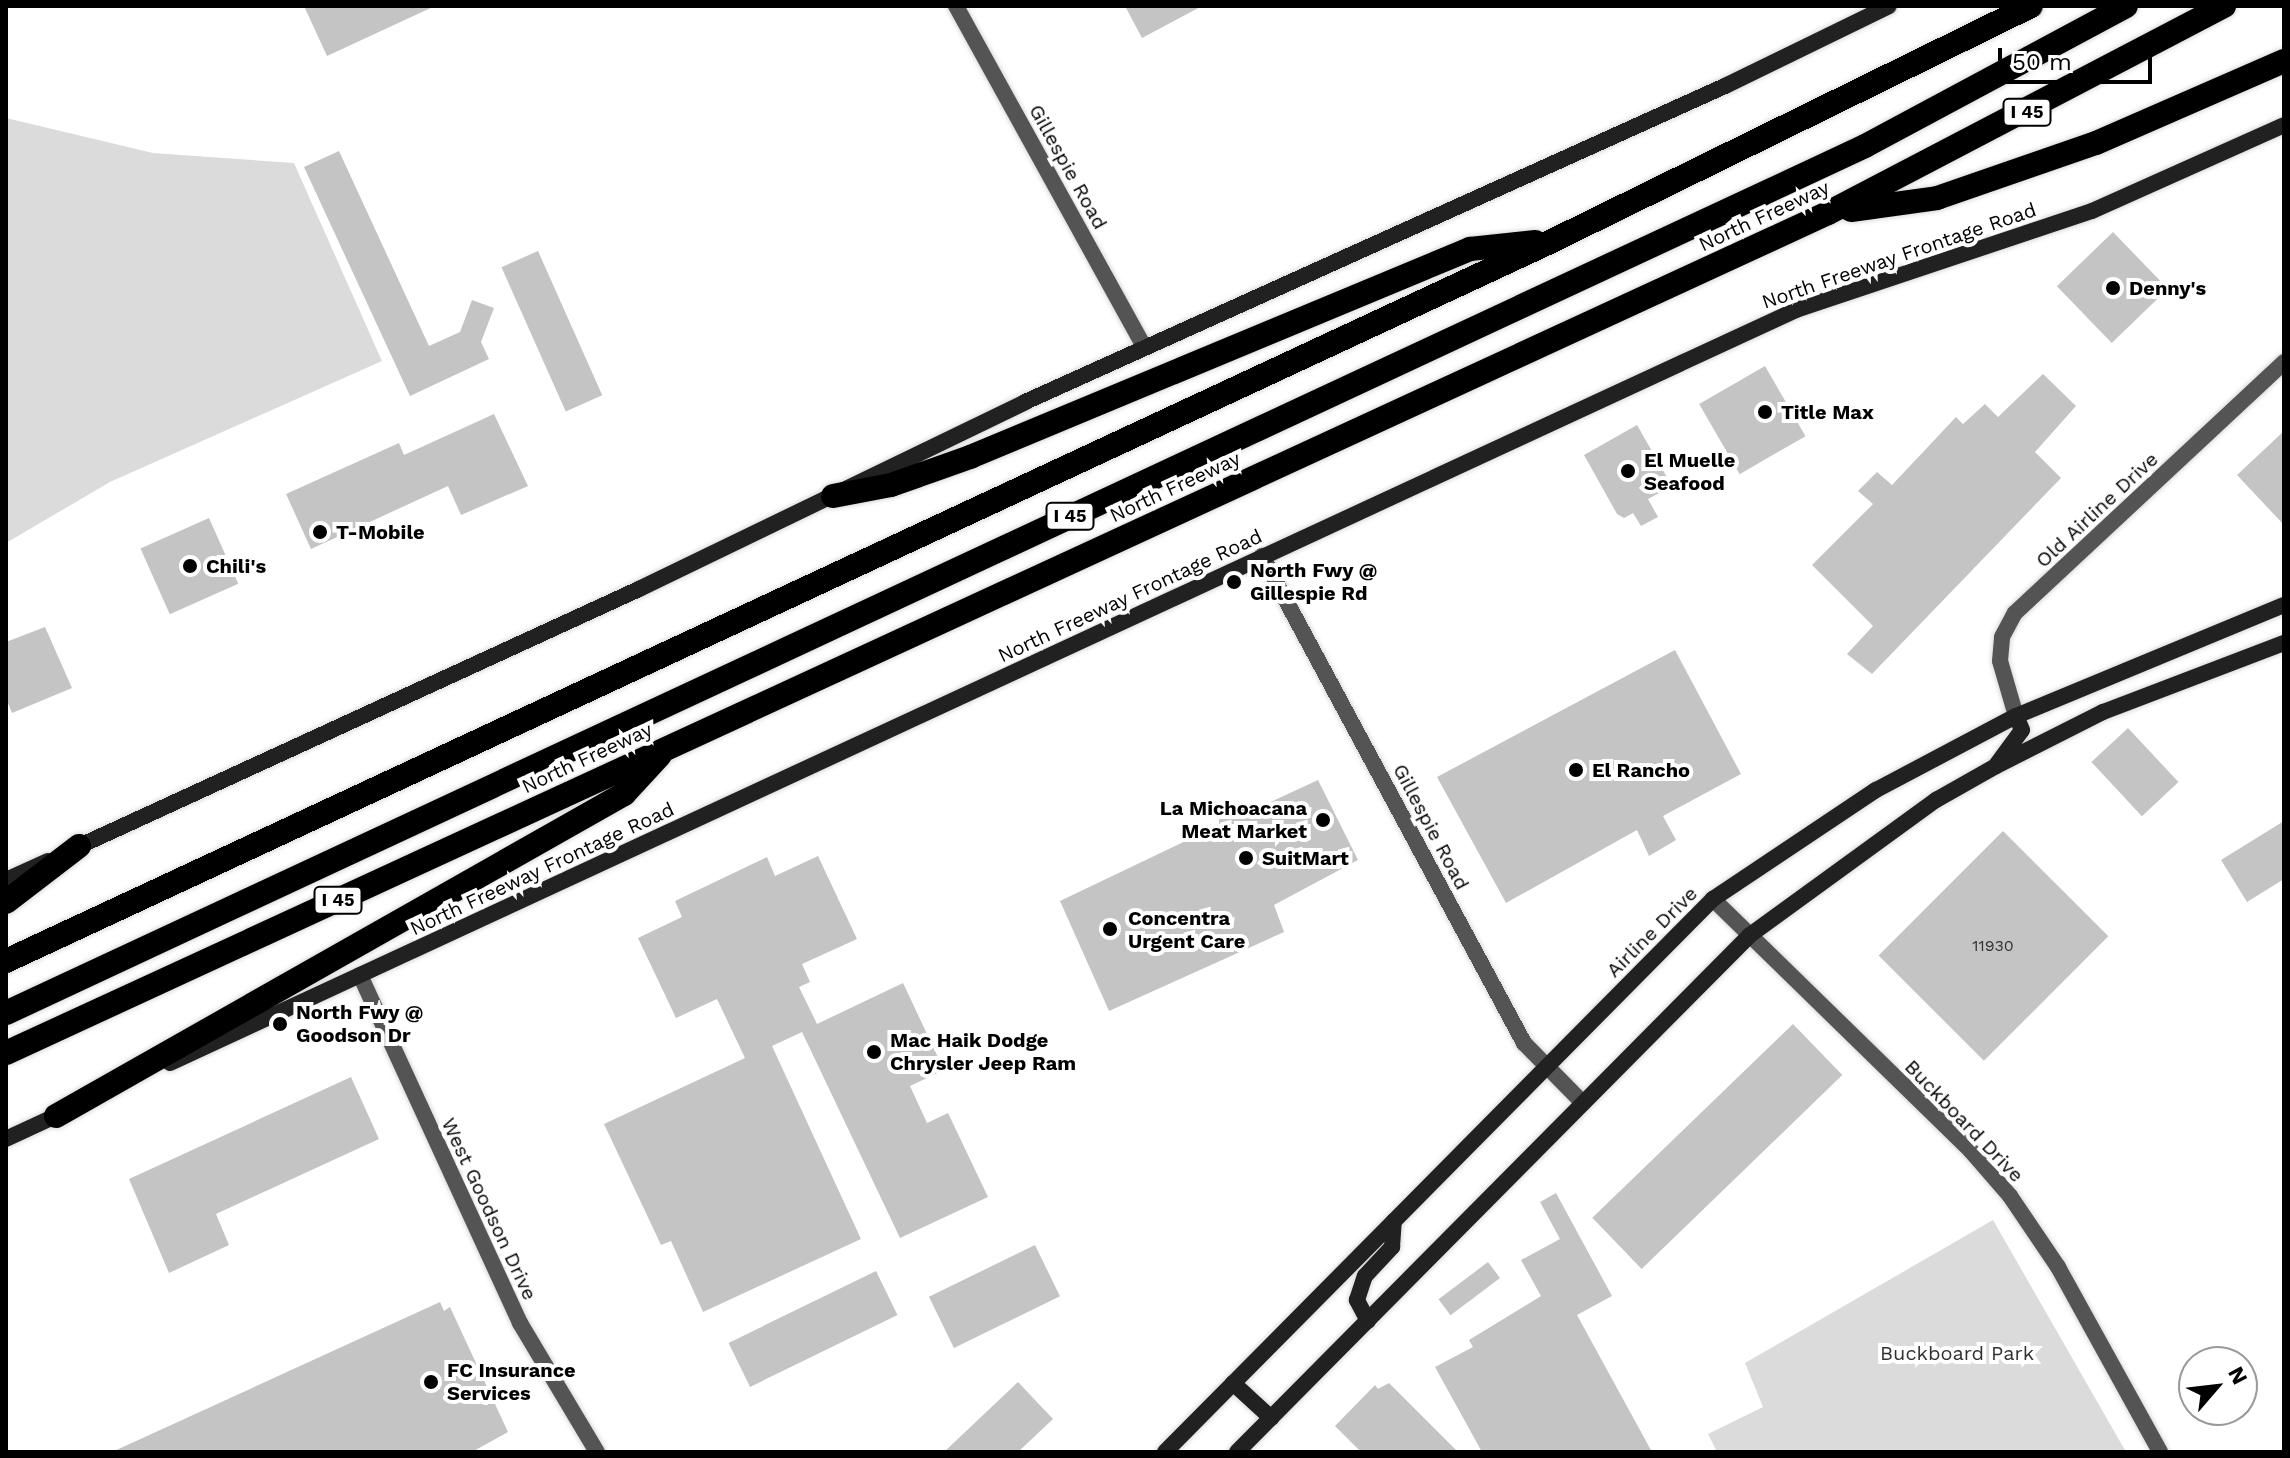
<!DOCTYPE html>
<style>
body{margin:0}
#map{position:relative;width:2290px;height:1458px;overflow:hidden;background:#fff;font-family:"Work Sans",sans-serif}
div>[style]{position:absolute}
.green>*{inset:0;background:#dbdbdb}
.building>*{inset:0;background:#c4c4c4;transform-origin:0 0}
.roads{filter:drop-shadow(0 0 2px #dbdbdb) drop-shadow(0 0 2px #dbdbdb)}
.minor>*{height:16px;margin:-8px;padding:0 8px;transform-origin:8px;border-radius:8px;background:#545454}
.tertiary>*{height:16px;margin:-8px;padding:0 8px;transform-origin:8px;border-radius:8px;background:#545454}
.secondary>*{height:16px;margin:-8px;padding:0 8px;transform-origin:8px;border-radius:8px;background:#212121}
.motorway>*{height:24px;margin:-12px;padding:0 12px;transform-origin:12px;border-radius:12px;background:#000}
.dots>*{width:22px;height:22px;translate:-50% -50%;box-sizing:border-box;border:4px solid #fff;border-radius:50%}
span{translate:-50% -50%;white-space:nowrap;text-align:center;line-height:1.15;-webkit-text-stroke:8px #fff;paint-order:stroke}
.number-label{font-size:16px;color:#313131}
.number-label span{-webkit-text-stroke-width:0}
.shield-label span{padding:2px 6px;background:#fff;border:2px solid;border-radius:6px;-webkit-text-stroke-width:0}
.shield-label{font-size:18px;color:#000;font-weight:700}
.street-label{font-size:20px;color:#000}
.poi-label{font-size:20px;color:#000;font-weight:700}
.left{translate:0 -50%;text-align:left}
.right{translate:-100% -50%;text-align:right}
.park-label{font-size:20px;color:#323232}
.frame{position:absolute;inset:0;border:8px solid #000;pointer-events:none}
.north{position:absolute;left:2178px;top:1346px;width:80px;height:80px;box-sizing:border-box;background:#fff;border:2px solid #999;border-radius:50%;rotate:62deg;font-size:22px;font-weight:700;line-height:32px;text-align:center;color:#000}
.north::after{content:'';display:block;margin:auto;width:28px;height:36px;background:#000;clip-path:polygon(50% 0,100% 100%,50% 72%,0 100%)}
.scale{position:absolute;left:1998px;top:48px;width:154px;height:36px;box-sizing:border-box;border:4px solid #000;border-top:0;padding-left:10px;font-size:24px;line-height:28px;white-space:nowrap;color:#000;-webkit-text-stroke:6px #fff;paint-order:stroke}
</style>
<div id="map">
<div class="green">
<i style="clip-path:polygon(6px 118px,153px 153px,294px 163px,382px 361px,110px 482px,6px 543px)"></i>
<i style="clip-path:polygon(1993px 1220px,2126px 1452px,1717px 1452px,1708px 1434px,1763px 1407px,1745px 1363px)"></i>
</div>
<div class="building">
<i style="clip-path:polygon(304px 6px,435px 6px,327px 56px)"></i>
<i style="clip-path:polygon(1125px 6px,1202px 6px,1142px 38px)"></i>
<i style="clip-path:polygon(339px 151px,429px 346px,460px 332px,472px 300px,494px 308px,481px 342px,489px 359px,410px 396px,304px 167px)"></i>
<i style="left:2113px;top:232px;width:79px;height:78px;rotate:46deg"></i>
<i style="left:538px;top:251px;width:158px;height:40px;rotate:66deg"></i>
<i style="left:1765px;top:366px;width:81px;height:76px;rotate:60deg"></i>
<i style="clip-path:polygon(2043px 374px,2076px 406px,2035px 452px,2061px 478px,1872px 674px,1847px 654px,1873px 626px,1812px 565px,1873px 504px,1858px 491px,1877px 472px,1892px 485px,1956px 417px,1963px 424px,1985px 404px,1998px 417px)"></i>
<i style="clip-path:polygon(494px 414px,528px 486px,461px 515px,448px 486px,311px 549px,286px 494px,399px 443px,404px 455px)"></i>
<i style="clip-path:polygon(1637px 425px,1672px 486px,1648px 499px,1658px 517px,1641px 526px,1633px 513px,1624px 518px,1617px 514px,1584px 455px)"></i>
<i style="clip-path:polygon(2284px 431px,2284px 525px,2237px 475px)"></i>
<i style="left:209px;top:518px;width:72px;height:75px;rotate:66deg"></i>
<i style="clip-path:polygon(45px 627px,72px 688px,12px 713px,6px 698px,6px 642px)"></i>
<i style="clip-path:polygon(1675px 650px,1741px 774px,1663px 816px,1676px 840px,1649px 856px,1637px 830px,1506px 903px,1437px 777px)"></i>
<i style="left:2128px;top:728px;width:74px;height:50px;rotate:47deg"></i>
<i style="clip-path:polygon(1318px 780px,1358px 860px,1274px 905px,1284px 932px,1109px 1011px,1060px 901px,1219px 825px,1219px 811px,1234px 803px,1249px 812px)"></i>
<i style="clip-path:polygon(2284px 821px,2284px 879px,2247px 902px,2221px 860px)"></i>
<i style="left:2003px;top:831px;width:149px;height:176px;rotate:45deg"></i>
<i style="clip-path:polygon(818px 856px,857px 939px,802px 964px,810px 982px,799px 987px,817px 1024px,903px 983px,944px 1070px,910px 1086px,927px 1123px,948px 1113px,988px 1197px,900px 1238px,802px 1032px,772px 1046px,861px 1239px,703px 1312px,671px 1241px,661px 1245px,604px 1124px,745px 1058px,717px 999px,676px 1018px,638px 938px,682px 917px,675px 901px,767px 857px,775px 876px)"></i>
<i style="left:1793px;top:1024px;width:71px;height:279px;rotate:46deg"></i>
<i style="clip-path:polygon(351px 1077px,379px 1139px,216px 1214px,229px 1245px,169px 1273px,129px 1179px)"></i>
<i style="clip-path:polygon(1556px 1193px,1612px 1296px,1577px 1315px,1652px 1452px,1482px 1452px,1435px 1367px,1473px 1347px,1469px 1340px,1541px 1296px,1521px 1260px,1560px 1239px,1540px 1202px)"></i>
<i style="left:1035px;top:1245px;width:57px;height:118px;rotate:64deg"></i>
<i style="left:1488px;top:1262px;width:20px;height:62px;rotate:53deg"></i>
<i style="left:876px;top:1271px;width:49px;height:164px;rotate:64deg"></i>
<i style="clip-path:polygon(440px 1302px,444px 1311px,450px 1307px,508px 1432px,472px 1452px,112px 1452px)"></i>
<i style="clip-path:polygon(1018px 1382px,1053px 1419px,1018px 1452px,944px 1452px)"></i>
<i style="clip-path:polygon(1389px 1383px,1458px 1452px,1361px 1452px,1335px 1426px,1375px 1385px,1378px 1389px)"></i>
</div>
<div class="roads">
<div class="minor">
<i style="left:956px;top:6px;width:389px;rotate:61.1deg"></i>
<i style="left:1262px;top:556px;width:553px;rotate:61.72deg"></i>
<i style="left:1524px;top:1043px;width:84px;rotate:45.5deg"></i>
<i style="left:2016px;top:716px;width:57px;rotate:-106.2deg"></i>
<i style="left:2000px;top:661px;width:24px;rotate:-85deg"></i>
<i style="left:2002px;top:637px;width:27px;rotate:-62deg"></i>
<i style="left:2015px;top:613px;width:368px;rotate:-43deg"></i>
</div>
<div class="tertiary">
<i style="left:1713px;top:899px;width:361px;rotate:44.3deg"></i>
<i style="left:1971px;top:1151px;width:60px;rotate:49.1deg"></i>
<i style="left:2010px;top:1196px;width:86px;rotate:55.9deg"></i>
<i style="left:2058px;top:1267px;width:211px;rotate:61.1deg"></i>
<i style="left:360px;top:975px;width:383px;rotate:65.3deg"></i>
<i style="left:520px;top:1323px;width:150px;rotate:59.2deg"></i>
</div>
<div class="secondary">
<i style="left:1997px;top:764px;width:42px;rotate:-53.7deg"></i>
<i style="left:2022px;top:730px;width:15px;rotate:-113deg"></i>
<i style="left:73px;top:849px;width:623px;rotate:-24.67deg"></i>
<i style="left:639px;top:589px;width:429px;rotate:-25.8deg"></i>
<i style="left:1025px;top:402px;width:768px;rotate:-24.3deg"></i>
<i style="left:1725px;top:86px;width:182px;rotate:-26deg"></i>
<i style="left:6px;top:880px;width:46px;rotate:-24.3deg"></i>
<i style="left:170px;top:1063px;width:1792px;rotate:-24.85deg"></i>
<i style="left:1796px;top:310px;width:312px;rotate:-18.5deg"></i>
<i style="left:2092px;top:211px;width:210px;rotate:-24.1deg"></i>
<i style="left:6px;top:1139px;width:62px;rotate:-24.9deg"></i>
<i style="left:1368px;top:1321px;width:24px;rotate:-118deg"></i>
<i style="left:1357px;top:1300px;width:25px;rotate:-72deg"></i>
<i style="left:1365px;top:1276px;width:40px;rotate:-47deg"></i>
<i style="left:1392px;top:1247px;width:26px;rotate:-86deg"></i>
<i style="left:1233px;top:1383px;width:52px;rotate:42.6deg"></i>
<i style="left:1165px;top:1452px;width:779px;rotate:-45.26deg"></i>
<i style="left:1713px;top:899px;width:196px;rotate:-33.8deg"></i>
<i style="left:1876px;top:790px;width:158px;rotate:-27.9deg"></i>
<i style="left:2016px;top:716px;width:290px;rotate:-22.5deg"></i>
<i style="left:1237px;top:1452px;width:728px;rotate:-45.22deg"></i>
<i style="left:1750px;top:935px;width:230px;rotate:-36deg"></i>
<i style="left:1936px;top:800px;width:69px;rotate:-29.5deg"></i>
<i style="left:1996px;top:766px;width:120px;rotate:-26.8deg"></i>
<i style="left:2103px;top:712px;width:194px;rotate:-20.9deg"></i>
</div>
<div class="motorway">
<i style="left:1851px;top:210px;width:87px;rotate:-7.9deg"></i>
<i style="left:1937px;top:198px;width:168px;rotate:-19.1deg"></i>
<i style="left:2096px;top:143px;width:205px;rotate:-23.6deg"></i>
<i style="left:833px;top:496px;width:59px;rotate:-10.7deg"></i>
<i style="left:891px;top:485px;width:84px;rotate:-19.5deg"></i>
<i style="left:970px;top:457px;width:542px;rotate:-22.59deg"></i>
<i style="left:1470px;top:249px;width:66px;rotate:-6.1deg"></i>
<i style="left:6px;top:902px;width:92px;rotate:-37.5deg"></i>
<i style="left:6px;top:961px;width:1708px;rotate:-24.97deg"></i>
<i style="left:1554px;top:240px;width:531px;rotate:-26.13deg"></i>
<i style="left:6px;top:1013px;width:2051px;rotate:-25deg"></i>
<i style="left:1865px;top:146px;width:296px;rotate:-28.2deg"></i>
<i style="left:6px;top:1053px;width:2006px;rotate:-24.75deg"></i>
<i style="left:1828px;top:213px;width:447px;rotate:-27.6deg"></i>
<i style="left:56px;top:1116px;width:653px;rotate:-29.55deg"></i>
<i style="left:624px;top:794px;width:53px;rotate:-47.3deg"></i>
</div>
</div>
<div class="dots">
<i style="left:2113px;top:288px;background:#000"></i>
<i style="left:1765px;top:412px;background:#000"></i>
<i style="left:1628px;top:471px;background:#000"></i>
<i style="left:320px;top:532px;background:#000"></i>
<i style="left:190px;top:566px;background:#000"></i>
<i style="left:1234px;top:582px;background:#000"></i>
<i style="left:1576px;top:770px;background:#000"></i>
<i style="left:1323px;top:820px;background:#000"></i>
<i style="left:1246px;top:858px;background:#000"></i>
<i style="left:1110px;top:929px;background:#000"></i>
<i style="left:280px;top:1024px;background:#000"></i>
<i style="left:874px;top:1052px;background:#000"></i>
<i style="left:431px;top:1382px;background:#000"></i>
</div>
<div class="number-label">
<span style="left:1993px;top:946px">11930</span>
</div>
<div class="shield-label">
<span style="left:2027px;top:112px">I 45</span>
<span style="left:1070px;top:516px">I 45</span>
<span style="left:338px;top:900px">I 45</span>
</div>
<div class="street-label">
<span style="left:1068px;top:167px;rotate:61deg">Gillespie Road</span>
<span style="left:1764px;top:216px;rotate:-25deg">North Freeway</span>
<span style="left:1899px;top:256px;rotate:-19deg">North Freeway Frontage Road</span>
<span style="left:1175px;top:487px;rotate:-25deg">North Freeway</span>
<span style="left:2097px;top:510px;rotate:-43deg">Old Airline Drive</span>
<span style="left:1130px;top:596px;rotate:-25deg">North Freeway Frontage Road</span>
<span style="left:587px;top:758px;rotate:-25deg">North Freeway</span>
<span style="left:1431px;top:827px;rotate:62deg">Gillespie Road</span>
<span style="left:542px;top:869px;rotate:-25deg">North Freeway Frontage Road</span>
<span style="left:1652px;top:932px;rotate:-45deg">Airline Drive</span>
<span style="left:1964px;top:1121px;rotate:46deg">Buckboard Drive</span>
<span style="left:489px;top:1209px;rotate:65deg">West Goodson Drive</span>
</div>
<div class="poi-label">
<span class="left" style="left:2129px;top:288px">Denny's</span>
<span class="left" style="left:1781px;top:412px">Title Max</span>
<span class="left" style="left:1644px;top:472px">El Muelle<br>Seafood</span>
<span class="left" style="left:336px;top:532px">T-Mobile</span>
<span class="left" style="left:206px;top:566px">Chili's</span>
<span class="left" style="left:1250px;top:582px">North Fwy @<br>Gillespie Rd</span>
<span class="left" style="left:1592px;top:770px">El Rancho</span>
<span class="right" style="left:1307px;top:820px">La Michoacana<br>Meat Market</span>
<span class="left" style="left:1262px;top:858px">SuitMart</span>
<span class="left" style="left:1128px;top:930px">Concentra<br>Urgent Care</span>
<span class="left" style="left:296px;top:1024px">North Fwy @<br>Goodson Dr</span>
<span class="left" style="left:890px;top:1052px">Mac Haik Dodge<br>Chrysler Jeep Ram</span>
<span class="left" style="left:447px;top:1382px">FC Insurance<br>Services</span>
</div>
<div class="park-label">
<span style="left:1957px;top:1353px">Buckboard Park</span>
</div>
<div class="frame"></div>
<div class="north">N</div>
<div class="scale">50 m</div>
</div>
